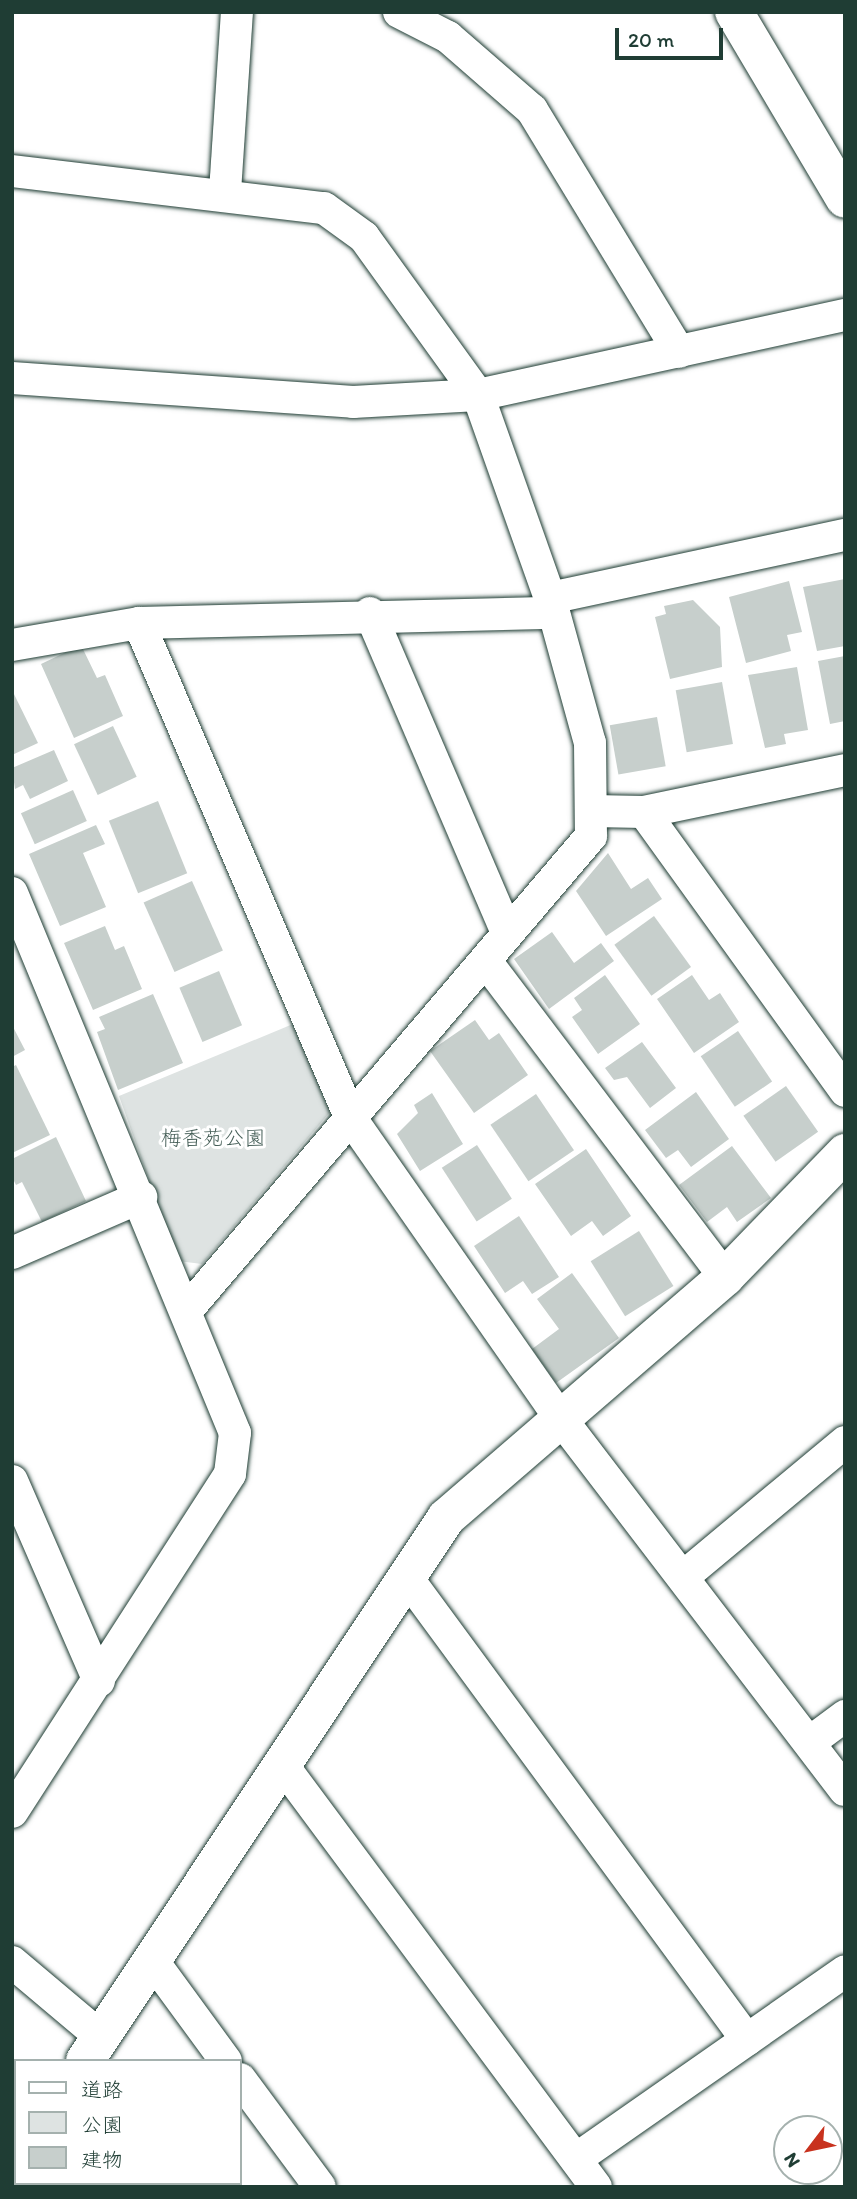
<!DOCTYPE html>
<meta charset="utf-8">
<style>
body{margin:0}
#map{position:relative;width:857px;height:2199px;overflow:hidden;background:#fff;font-family:Itim,"Klee One",sans-serif}
div>[style]{position:absolute}
.green>*{inset:0;background:#dee3e2}
.building>*{inset:0;background:#c7cfcc;transform-origin:0 0}
.roads{filter:drop-shadow(0 0 2px #1f3d34) drop-shadow(0 0 2px #1f3d34)}
.street>*{height:32px;margin:-16px;padding:0 16px;transform-origin:16px;border-radius:16px;background:#fff}
.secondary>*{height:38px;margin:-19px;padding:0 19px;transform-origin:19px;border-radius:19px;background:#fff}
span{translate:-50% -50%;white-space:nowrap;text-align:center;line-height:1.15;-webkit-text-stroke:6px #fff;paint-order:stroke}
.park-label{font-size:21px;color:#455e57}
.frame{position:absolute;inset:0;border:14px solid #1f3d34;pointer-events:none}
.legend{position:absolute;left:14px;top:2059px;width:228px;height:126px;box-sizing:border-box;background:#fff;border:2px solid #a5b1ae;margin:0;padding:9px 12px;list-style:none;font-size:21px;color:#1f3d34}
.legend li{display:flex;align-items:center;gap:14px;height:35px}
.legend b{width:35px;border:2px solid #a5b1ae}
.north{position:absolute;left:773px;top:2115px;width:70px;height:70px;box-sizing:border-box;background:#fff;border:2px solid #a5b1ae;border-radius:50%;rotate:238deg;font-size:19px;font-weight:700;line-height:28px;text-align:center;color:#1f3d34}
.north::after{content:'';display:block;margin:auto;width:24px;height:32px;background:#c8321e;clip-path:polygon(50% 0,100% 100%,50% 72%,0 100%)}
.scale{position:absolute;left:615px;top:28px;width:108px;height:32px;box-sizing:border-box;border:4px solid #1f3d34;border-top:0;padding-left:9px;font-size:21px;line-height:24px;white-space:nowrap;color:#1f3d34;-webkit-text-stroke:5px #fff;paint-order:stroke}
</style>
<div id="map">
<div class="green">
<i style="clip-path:polygon(293px 1024px,335px 1106px,202px 1264px,178px 1261px,119px 1096px)"></i>
</div>
<div class="building">
<i style="clip-path:polygon(845px 579px,845px 646px,817px 651px,803px 587px)"></i>
<i style="clip-path:polygon(789px 581px,802px 632px,787px 635px,791px 651px,746px 663px,729px 597px)"></i>
<i style="clip-path:polygon(693px 600px,720px 627px,722px 667px,670px 679px,655px 617px,666px 614px,664px 606px)"></i>
<i style="clip-path:polygon(81px 645px,97px 678px,105px 675px,123px 716px,74px 738px,41px 664px)"></i>
<i style="clip-path:polygon(845px 656px,845px 721px,830px 724px,818px 661px)"></i>
<i style="clip-path:polygon(797px 667px,808px 730px,784px 734px,786px 744px,765px 748px,748px 675px)"></i>
<i style="left:722px;top:682px;width:63px;height:47px;rotate:80deg"></i>
<i style="clip-path:polygon(12px 690px,38px 743px,12px 755px)"></i>
<i style="left:657px;top:717px;width:50px;height:48px;rotate:80deg"></i>
<i style="left:113px;top:726px;width:56px;height:43px;rotate:65deg"></i>
<i style="clip-path:polygon(54px 750px,68px 781px,30px 799px,23px 785px,15px 789px,12px 768px)"></i>
<i style="left:73px;top:790px;width:34px;height:57px;rotate:66deg"></i>
<i style="left:158px;top:801px;width:78px;height:53px;rotate:68deg"></i>
<i style="clip-path:polygon(96px 825px,105px 844px,83px 853px,106px 907px,60px 926px,29px 854px)"></i>
<i style="clip-path:polygon(608px 853px,631px 889px,648px 878px,662px 899px,606px 936px,576px 891px)"></i>
<i style="left:192px;top:881px;width:76px;height:53px;rotate:66deg"></i>
<i style="left:654px;top:916px;width:63px;height:49px;rotate:54deg"></i>
<i style="clip-path:polygon(105px 926px,115px 950px,124px 946px,142px 989px,93px 1010px,64px 943px)"></i>
<i style="clip-path:polygon(552px 932px,574px 963px,601px 943px,614px 961px,549px 1009px,514px 959px)"></i>
<i style="left:219px;top:971px;width:59px;height:43px;rotate:67deg"></i>
<i style="clip-path:polygon(605px 975px,640px 1024px,598px 1054px,572px 1017px,582px 1010px,574px 998px)"></i>
<i style="clip-path:polygon(692px 975px,709px 1000px,720px 993px,739px 1022px,694px 1053px,657px 999px)"></i>
<i style="clip-path:polygon(153px 994px,183px 1063px,118px 1090px,97px 1032px,105px 1029px,99px 1017px)"></i>
<i style="clip-path:polygon(475px 1020px,489px 1040px,499px 1033px,528px 1075px,474px 1113px,430px 1051px)"></i>
<i style="clip-path:polygon(12px 1025px,25px 1050px,12px 1057px)"></i>
<i style="left:738px;top:1031px;width:61px;height:45px;rotate:56deg"></i>
<i style="clip-path:polygon(642px 1042px,676px 1088px,650px 1108px,627px 1077px,614px 1080px,605px 1068px)"></i>
<i style="clip-path:polygon(16px 1065px,50px 1135px,12px 1153px,12px 1067px)"></i>
<i style="left:786px;top:1086px;width:56px;height:52px;rotate:55deg"></i>
<i style="clip-path:polygon(696px 1092px,729px 1139px,691px 1167px,678px 1150px,666px 1158px,645px 1130px)"></i>
<i style="clip-path:polygon(432px 1093px,463px 1144px,420px 1171px,397px 1134px,418px 1113px,414px 1105px)"></i>
<i style="left:536px;top:1094px;width:68px;height:55px;rotate:56deg"></i>
<i style="clip-path:polygon(56px 1137px,86px 1201px,42px 1222px,22px 1182px,16px 1185px,12px 1177px,12px 1159px)"></i>
<i style="left:477px;top:1145px;width:64px;height:42px;rotate:57deg"></i>
<i style="clip-path:polygon(732px 1146px,771px 1198px,737px 1222px,727px 1207px,707px 1222px,679px 1185px)"></i>
<i style="clip-path:polygon(586px 1149px,631px 1216px,603px 1236px,592px 1221px,571px 1236px,535px 1184px)"></i>
<i style="clip-path:polygon(519px 1216px,559px 1277px,532px 1294px,523px 1281px,505px 1293px,474px 1246px)"></i>
<i style="left:639px;top:1231px;width:65px;height:57px;rotate:58deg"></i>
<i style="clip-path:polygon(572px 1273px,619px 1338px,556px 1383px,532px 1349px,559px 1329px,537px 1299px)"></i>
</div>
<div class="roads">
<div class="street">
<i style="left:399px;top:12px;width:55px;rotate:27deg"></i>
<i style="left:448px;top:37px;width:111px;rotate:41deg"></i>
<i style="left:532px;top:110px;width:283px;rotate:58.7deg"></i>
<i style="left:12px;top:171px;width:314px;rotate:6.8deg"></i>
<i style="left:324px;top:208px;width:49px;rotate:35.9deg"></i>
<i style="left:364px;top:237px;width:195px;rotate:54.2deg"></i>
<i style="left:478px;top:395px;width:215px;rotate:70.5deg"></i>
<i style="left:550px;top:598px;width:150px;rotate:74.6deg"></i>
<i style="left:590px;top:743px;width:93px;rotate:89.4deg"></i>
<i style="left:591px;top:836px;width:623px;rotate:130.44deg"></i>
<i style="left:225px;top:192px;width:180px;rotate:-86.2deg"></i>
<i style="left:12px;top:378px;width:342px;rotate:4deg"></i>
<i style="left:353px;top:402px;width:125px;rotate:-3.2deg"></i>
<i style="left:478px;top:395px;width:376px;rotate:-12.3deg"></i>
<i style="left:550px;top:598px;width:302px;rotate:-12.1deg"></i>
<i style="left:370px;top:613px;width:347px;rotate:66.8deg"></i>
<i style="left:139px;top:623px;width:537px;rotate:66.87deg"></i>
<i style="left:350px;top:1117px;width:363px;rotate:55.1deg"></i>
<i style="left:558px;top:1415px;width:472px;rotate:52.6deg"></i>
<i style="left:12px;top:645px;width:129px;rotate:-9.8deg"></i>
<i style="left:139px;top:623px;width:415px;rotate:-1.4deg"></i>
<i style="left:592px;top:811px;width:52px;rotate:1.1deg"></i>
<i style="left:644px;top:812px;width:205px;rotate:-11.8deg"></i>
<i style="left:644px;top:812px;width:344px;rotate:54.2deg"></i>
<i style="left:12px;top:893px;width:584px;rotate:67.56deg"></i>
<i style="left:235px;top:1433px;width:41px;rotate:97deg"></i>
<i style="left:230px;top:1474px;width:402px;rotate:122.8deg"></i>
<i style="left:488px;top:964px;width:393px;rotate:52.9deg"></i>
<i style="left:12px;top:1253px;width:141px;rotate:-23.5deg"></i>
<i style="left:12px;top:1481px;width:218px;rotate:66.5deg"></i>
<i style="left:683px;top:1577px;width:211px;rotate:-39.8deg"></i>
<i style="left:408px;top:1579px;width:572px;rotate:53.67deg"></i>
<i style="left:810px;top:1742px;width:44px;rotate:-36.6deg"></i>
<i style="left:284px;top:1767px;width:523px;rotate:53.39deg"></i>
<i style="left:12px;top:1962px;width:116px;rotate:40.1deg"></i>
<i style="left:155px;top:1964px;width:120px;rotate:53.8deg"></i>
<i style="left:240px;top:2079px;width:134px;rotate:53.5deg"></i>
<i style="left:576px;top:2159px;width:328px;rotate:-34.9deg"></i>
<i style="left:51px;top:2183px;width:4px;rotate:63deg"></i>
</div>
<div class="secondary">
<i style="left:734px;top:12px;width:217px;rotate:59.3deg"></i>
<i style="left:85px;top:2061px;width:652px;rotate:-56.38deg"></i>
<i style="left:446px;top:1518px;width:369px;rotate:-40.8deg"></i>
<i style="left:725px;top:1277px;width:173px;rotate:-45.9deg"></i>
<i style="left:12px;top:2175px;width:7px;rotate:-56deg"></i>
</div>
</div>
<div class="park-label">
<span style="left:213px;top:1138px">梅香苑公園</span>
</div>
<div class="frame"></div>
<ul class="legend">
<li><b style="height:9px;background:#fff"></b>道路</li>
<li><b style="height:19px;background:#dee3e2"></b>公園</li>
<li><b style="height:19px;background:#c7cfcc"></b>建物</li>
</ul>
<div class="north">N</div>
<div class="scale">20 m</div>
</div>
